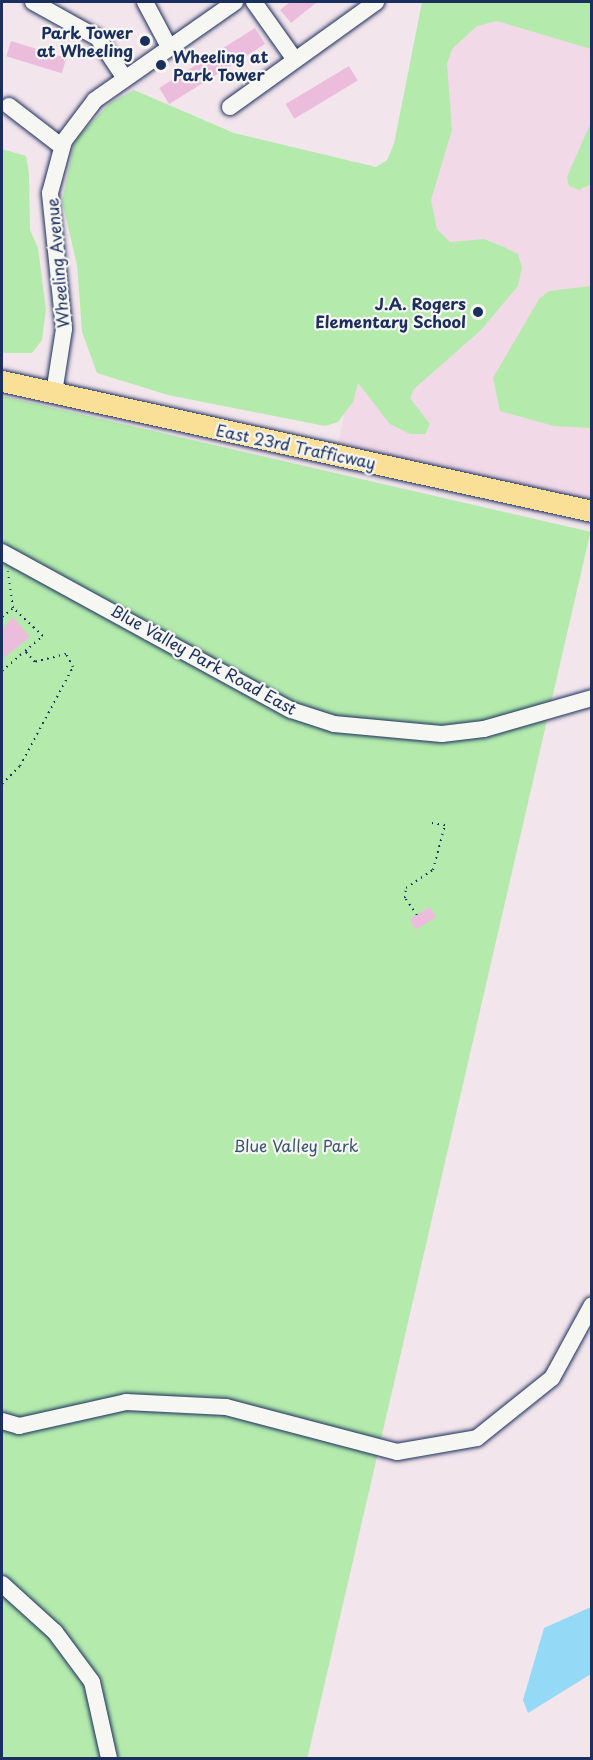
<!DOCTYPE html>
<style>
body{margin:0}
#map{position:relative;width:593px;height:1760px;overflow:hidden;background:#f3e5ec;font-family:"Playpen Sans",sans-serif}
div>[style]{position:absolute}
.built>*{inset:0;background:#f1d9e8}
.green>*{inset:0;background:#b4ebad;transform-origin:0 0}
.water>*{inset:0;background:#94daf6}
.building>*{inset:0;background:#ecbcdd;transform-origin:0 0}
.path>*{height:2px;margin-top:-1px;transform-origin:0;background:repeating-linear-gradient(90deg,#1b2f5e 0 1.5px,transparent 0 6px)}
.roads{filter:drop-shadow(0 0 2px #1b2f5e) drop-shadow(0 0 2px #1b2f5e)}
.minor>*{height:16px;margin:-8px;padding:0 8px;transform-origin:8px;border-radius:8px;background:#f6f6f2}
.major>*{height:21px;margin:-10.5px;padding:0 10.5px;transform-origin:10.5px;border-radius:10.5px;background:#fadf96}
.dots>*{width:16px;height:16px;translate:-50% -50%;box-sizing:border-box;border:3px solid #f6f6f2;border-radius:50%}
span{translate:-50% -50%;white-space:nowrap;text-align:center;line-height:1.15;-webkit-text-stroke:4.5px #f6f6f2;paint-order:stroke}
.poi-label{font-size:16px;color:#1b2f5e;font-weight:700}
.right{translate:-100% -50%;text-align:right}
.left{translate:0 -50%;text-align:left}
.street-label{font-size:16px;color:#1b2f5e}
.park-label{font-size:16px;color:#3a556e}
.frame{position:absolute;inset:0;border:3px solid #1b2f5e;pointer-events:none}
</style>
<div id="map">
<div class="built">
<i style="clip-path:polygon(427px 2px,591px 2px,591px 500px,338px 445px)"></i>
</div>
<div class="green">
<i style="clip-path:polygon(422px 2px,592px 2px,591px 49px,497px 21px,477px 26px,452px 49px,447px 64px,452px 130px,431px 200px,437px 229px,450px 242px,484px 239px,504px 247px,518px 254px,522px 267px,518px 286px,481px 330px,414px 389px,410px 398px,430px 424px,425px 434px,410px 434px,390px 424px,358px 383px,353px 402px,338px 422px,325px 426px,168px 395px,97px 373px,82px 332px,77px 265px,62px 201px,75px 140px,110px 103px,134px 90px,234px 133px,376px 167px,387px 160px,394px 144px)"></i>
<i style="clip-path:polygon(591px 122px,591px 184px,579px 190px,569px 186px,567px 177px)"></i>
<i style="clip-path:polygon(2px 149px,26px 156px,29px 173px,30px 230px,38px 248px,46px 309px,42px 340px,32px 353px,2px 353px)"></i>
<i style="clip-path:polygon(591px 286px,591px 428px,554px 426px,500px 411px,493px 378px,539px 299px,549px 291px)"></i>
<i style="left:2px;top:396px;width:604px;height:1362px;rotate:13deg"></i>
</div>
<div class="water">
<i style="clip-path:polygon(591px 1607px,591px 1674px,528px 1713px,523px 1700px,544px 1628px)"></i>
</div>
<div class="building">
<i style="clip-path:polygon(290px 2px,317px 2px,291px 23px,280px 10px)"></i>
<i style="left:255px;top:28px;width:19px;height:113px;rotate:58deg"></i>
<i style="left:11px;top:41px;width:58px;height:16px;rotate:17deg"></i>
<i style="left:349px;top:66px;width:17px;height:74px;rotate:59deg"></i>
<i style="clip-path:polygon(13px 617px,30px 637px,2px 659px,2px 630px)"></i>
<i style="left:430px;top:907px;width:12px;height:24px;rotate:59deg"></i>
</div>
<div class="path">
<i style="left:2px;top:617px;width:14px;rotate:-39deg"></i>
<i style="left:2px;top:671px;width:30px;rotate:-41deg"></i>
<i style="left:2px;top:784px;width:25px;rotate:-45deg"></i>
<i style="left:20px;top:766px;width:112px;rotate:-61.8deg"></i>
<i style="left:73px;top:667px;width:15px;rotate:-118deg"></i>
<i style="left:66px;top:654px;width:32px;rotate:166deg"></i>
<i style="left:35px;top:662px;width:15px;rotate:-132deg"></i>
<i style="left:25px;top:651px;width:23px;rotate:-40deg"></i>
<i style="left:43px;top:636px;width:41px;rotate:-137deg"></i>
<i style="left:13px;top:608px;width:37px;rotate:-98deg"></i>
<i style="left:417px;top:915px;width:21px;rotate:-125deg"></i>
<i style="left:405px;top:898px;width:10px;rotate:-84deg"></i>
<i style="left:406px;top:888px;width:32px;rotate:-34deg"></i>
<i style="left:433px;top:870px;width:47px;rotate:-75.1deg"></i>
<i style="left:445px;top:825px;width:18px;rotate:-171deg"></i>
</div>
<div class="roads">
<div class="minor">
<i style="left:33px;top:2px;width:74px;rotate:29deg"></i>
<i style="left:98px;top:38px;width:47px;rotate:56.3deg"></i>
<i style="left:145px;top:2px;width:51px;rotate:61.9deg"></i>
<i style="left:254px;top:2px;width:71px;rotate:54.7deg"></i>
<i style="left:9px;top:106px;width:66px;rotate:37.6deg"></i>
<i style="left:230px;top:107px;width:180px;rotate:-35.7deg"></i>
<i style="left:54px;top:393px;width:65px;rotate:-81.1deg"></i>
<i style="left:64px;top:329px;width:137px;rotate:-95.9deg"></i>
<i style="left:50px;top:193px;width:54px;rotate:-74.9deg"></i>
<i style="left:64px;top:141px;width:51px;rotate:-52.9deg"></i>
<i style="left:95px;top:100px;width:171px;rotate:-35deg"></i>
<i style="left:2px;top:552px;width:329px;rotate:28.7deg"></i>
<i style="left:291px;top:710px;width:45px;rotate:18deg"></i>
<i style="left:334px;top:724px;width:108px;rotate:5.3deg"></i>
<i style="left:442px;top:734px;width:42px;rotate:-6.8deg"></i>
<i style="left:484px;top:729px;width:112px;rotate:-16deg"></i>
<i style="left:2px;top:1421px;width:18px;rotate:16deg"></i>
<i style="left:19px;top:1426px;width:110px;rotate:-12.6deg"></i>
<i style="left:126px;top:1402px;width:100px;rotate:2.9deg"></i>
<i style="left:226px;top:1407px;width:177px;rotate:14.7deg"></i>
<i style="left:397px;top:1452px;width:81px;rotate:-9.9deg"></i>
<i style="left:477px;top:1438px;width:96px;rotate:-38.7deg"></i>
<i style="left:552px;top:1378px;width:83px;rotate:-61.3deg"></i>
<i style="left:2px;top:1584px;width:72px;rotate:42.2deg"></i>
<i style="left:55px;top:1632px;width:62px;rotate:53.5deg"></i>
<i style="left:92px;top:1682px;width:78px;rotate:77.4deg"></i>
</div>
<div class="major">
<i style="left:2px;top:381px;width:604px;rotate:12.43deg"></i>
</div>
</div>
<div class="dots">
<i style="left:145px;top:41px;background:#1b2f5e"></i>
<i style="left:161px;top:65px;background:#1b2f5e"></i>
<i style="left:478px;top:312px;background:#1b2f5e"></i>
</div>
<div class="poi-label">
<span class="right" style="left:133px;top:41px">Park Tower<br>at Wheeling</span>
<span class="left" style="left:173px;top:65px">Wheeling at<br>Park Tower</span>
<span class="right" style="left:466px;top:312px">J.A. Rogers<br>Elementary School</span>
</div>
<div class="street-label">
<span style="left:57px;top:263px;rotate:-95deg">Wheeling Avenue</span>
<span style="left:296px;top:446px;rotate:12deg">East 23rd Trafficway</span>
<span style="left:204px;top:659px;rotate:29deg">Blue Valley Park Road East</span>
</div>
<div class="park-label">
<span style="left:296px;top:1145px">Blue Valley Park</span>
</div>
<div class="frame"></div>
</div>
